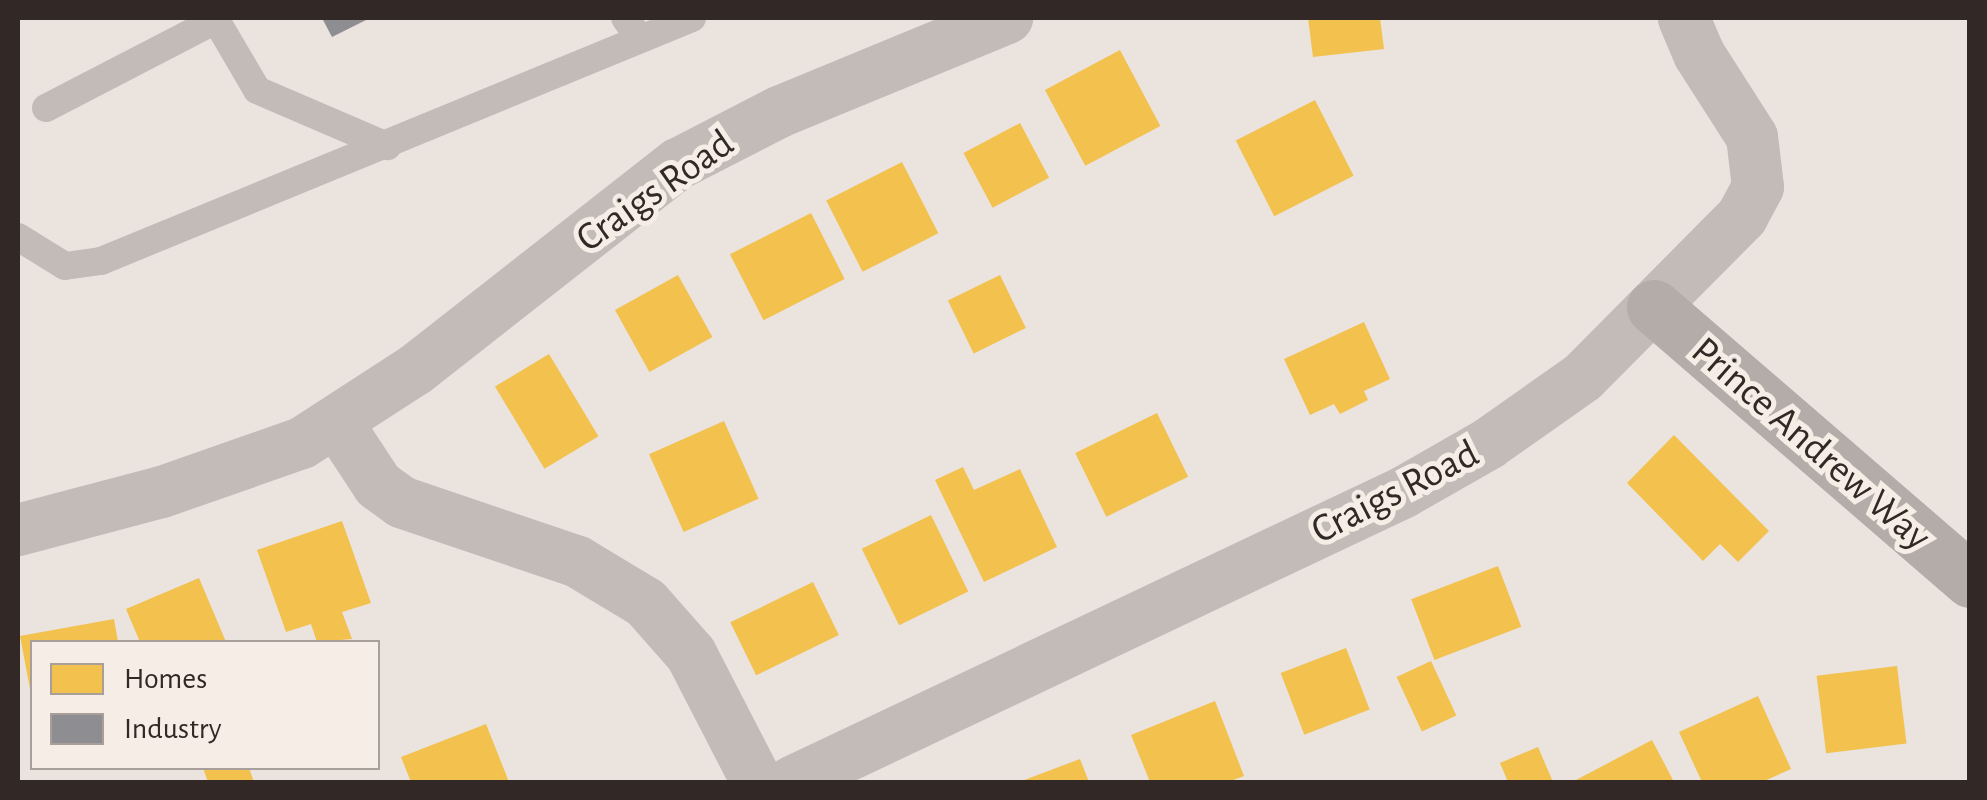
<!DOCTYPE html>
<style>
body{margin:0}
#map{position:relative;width:1987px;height:800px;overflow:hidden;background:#eae3de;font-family:"Alegreya Sans",sans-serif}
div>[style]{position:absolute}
.homes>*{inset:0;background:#f2c14e;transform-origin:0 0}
.industry>*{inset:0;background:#8d8d92}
.lane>*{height:28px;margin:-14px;padding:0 14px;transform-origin:14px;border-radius:14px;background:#c2bbb8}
.street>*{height:52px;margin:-26px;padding:0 26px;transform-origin:26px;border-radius:26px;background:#c2bbb8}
.secondary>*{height:55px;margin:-27.5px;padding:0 27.5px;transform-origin:27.5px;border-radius:27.5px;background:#b3aca8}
span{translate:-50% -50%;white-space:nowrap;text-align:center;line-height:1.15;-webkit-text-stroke:10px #f6ede6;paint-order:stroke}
.street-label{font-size:40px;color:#322927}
.frame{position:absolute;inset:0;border:20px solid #322927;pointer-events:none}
.legend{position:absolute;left:30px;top:640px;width:350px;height:130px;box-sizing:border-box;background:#f6ede6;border:2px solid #a89f9a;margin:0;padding:12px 18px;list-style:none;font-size:30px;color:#322927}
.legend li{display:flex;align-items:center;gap:20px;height:50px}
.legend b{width:50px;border:2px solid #a89f9a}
</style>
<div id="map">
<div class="homes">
<i style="clip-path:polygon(1308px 18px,1380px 18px,1384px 49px,1313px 57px)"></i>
<i style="left:1120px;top:50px;width:86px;height:85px;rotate:62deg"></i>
<i style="left:1315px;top:100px;width:85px;height:89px;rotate:63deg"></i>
<i style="left:1020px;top:123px;width:62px;height:64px;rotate:62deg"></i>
<i style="left:902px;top:162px;width:80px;height:85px;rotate:63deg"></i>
<i style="left:811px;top:213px;width:74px;height:91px;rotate:63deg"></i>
<i style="left:678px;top:275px;width:71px;height:72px;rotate:61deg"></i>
<i style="left:1000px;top:275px;width:59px;height:58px;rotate:64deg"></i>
<i style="clip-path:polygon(1364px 322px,1390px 379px,1364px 391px,1368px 400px,1340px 414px,1334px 404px,1310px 415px,1284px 359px)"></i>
<i style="left:549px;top:354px;width:96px;height:63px;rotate:59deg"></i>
<i style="left:1157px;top:413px;width:71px;height:91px;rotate:64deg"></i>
<i style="left:724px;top:421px;width:85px;height:82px;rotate:66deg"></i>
<i style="clip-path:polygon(1674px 435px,1769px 531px,1738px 562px,1720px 544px,1703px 561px,1627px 483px)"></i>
<i style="clip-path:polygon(963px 467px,974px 490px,1020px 469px,1057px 547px,984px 582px,935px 480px)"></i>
<i style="left:931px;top:515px;width:85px;height:77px;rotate:64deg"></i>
<i style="clip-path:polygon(342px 521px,371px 603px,342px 612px,352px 639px,317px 642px,311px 624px,286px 632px,257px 550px)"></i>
<i style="left:1498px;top:566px;width:65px;height:93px;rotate:69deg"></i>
<i style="clip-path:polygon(199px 578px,226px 642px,140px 642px,126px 609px)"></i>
<i style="left:813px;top:582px;width:59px;height:92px;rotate:64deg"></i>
<i style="clip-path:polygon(114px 619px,118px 642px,32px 642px,31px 694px,20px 636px)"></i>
<i style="left:1346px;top:648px;width:66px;height:70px;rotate:69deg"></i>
<i style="left:1431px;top:661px;width:60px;height:38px;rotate:65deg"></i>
<i style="left:1897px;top:666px;width:78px;height:81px;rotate:83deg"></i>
<i style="clip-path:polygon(1758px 696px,1791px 769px,1762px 782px,1702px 782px,1679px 732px)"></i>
<i style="clip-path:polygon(1215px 701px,1244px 776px,1228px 782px,1150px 782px,1131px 735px)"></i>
<i style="clip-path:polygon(486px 724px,509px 782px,411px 782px,401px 757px)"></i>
<i style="clip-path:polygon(1652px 740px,1674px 782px,1578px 782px,1576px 780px)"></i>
<i style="clip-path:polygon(1538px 747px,1553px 782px,1508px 782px,1500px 763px)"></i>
<i style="clip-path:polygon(1080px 759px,1089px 782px,1019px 782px)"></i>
<i style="clip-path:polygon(203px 768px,249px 768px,254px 782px,208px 782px)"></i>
</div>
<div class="industry">
<i style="clip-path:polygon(322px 18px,370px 18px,332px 37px)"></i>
</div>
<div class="lane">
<i style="left:625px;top:18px;width:26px;rotate:54deg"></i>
<i style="left:46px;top:108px;width:191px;rotate:-27.4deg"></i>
<i style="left:216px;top:20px;width:81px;rotate:59.6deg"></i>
<i style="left:257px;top:90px;width:142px;rotate:23.3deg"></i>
<i style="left:18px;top:237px;width:55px;rotate:31.7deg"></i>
<i style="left:65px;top:266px;width:36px;rotate:-8deg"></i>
<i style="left:101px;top:261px;width:639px;rotate:-22.35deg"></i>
</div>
<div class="street">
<i style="left:338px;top:424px;width:73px;rotate:56.7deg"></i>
<i style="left:378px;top:485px;width:29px;rotate:36deg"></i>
<i style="left:401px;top:502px;width:187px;rotate:18.7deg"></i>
<i style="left:578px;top:562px;width:79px;rotate:31.1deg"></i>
<i style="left:646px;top:603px;width:68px;rotate:48.6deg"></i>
<i style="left:691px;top:654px;width:144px;rotate:62.7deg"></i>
<i style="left:18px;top:530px;width:149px;rotate:-14.8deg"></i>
<i style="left:162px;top:492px;width:148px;rotate:-19.3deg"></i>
<i style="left:302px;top:443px;width:135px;rotate:-32.9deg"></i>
<i style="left:415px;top:370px;width:334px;rotate:-38.1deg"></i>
<i style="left:678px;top:164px;width:114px;rotate:-27.2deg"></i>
<i style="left:779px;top:112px;width:247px;rotate:-22.4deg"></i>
<i style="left:792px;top:782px;width:677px;rotate:-25.35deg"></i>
<i style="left:1404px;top:492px;width:97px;rotate:-29.7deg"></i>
<i style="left:1488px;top:444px;width:116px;rotate:-35.2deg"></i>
<i style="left:1583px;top:377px;width:226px;rotate:-45.2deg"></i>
<i style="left:1742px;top:217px;width:34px;rotate:-62deg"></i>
<i style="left:1758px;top:187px;width:50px;rotate:-96.8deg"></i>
<i style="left:1752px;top:137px;width:98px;rotate:-122.6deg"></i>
<i style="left:1699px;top:54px;width:39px;rotate:-113deg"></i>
</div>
<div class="secondary">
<i style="left:1654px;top:307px;width:418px;rotate:40.8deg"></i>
</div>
<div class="street-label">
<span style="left:655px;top:191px;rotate:-35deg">Craigs Road</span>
<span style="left:1811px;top:444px;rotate:41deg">Prince Andrew Way</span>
<span style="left:1395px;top:492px;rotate:-27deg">Craigs Road</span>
</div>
<div class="frame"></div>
<ul class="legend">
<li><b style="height:28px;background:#f2c14e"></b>Homes</li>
<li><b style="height:28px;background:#8d8d92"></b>Industry</li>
</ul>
</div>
